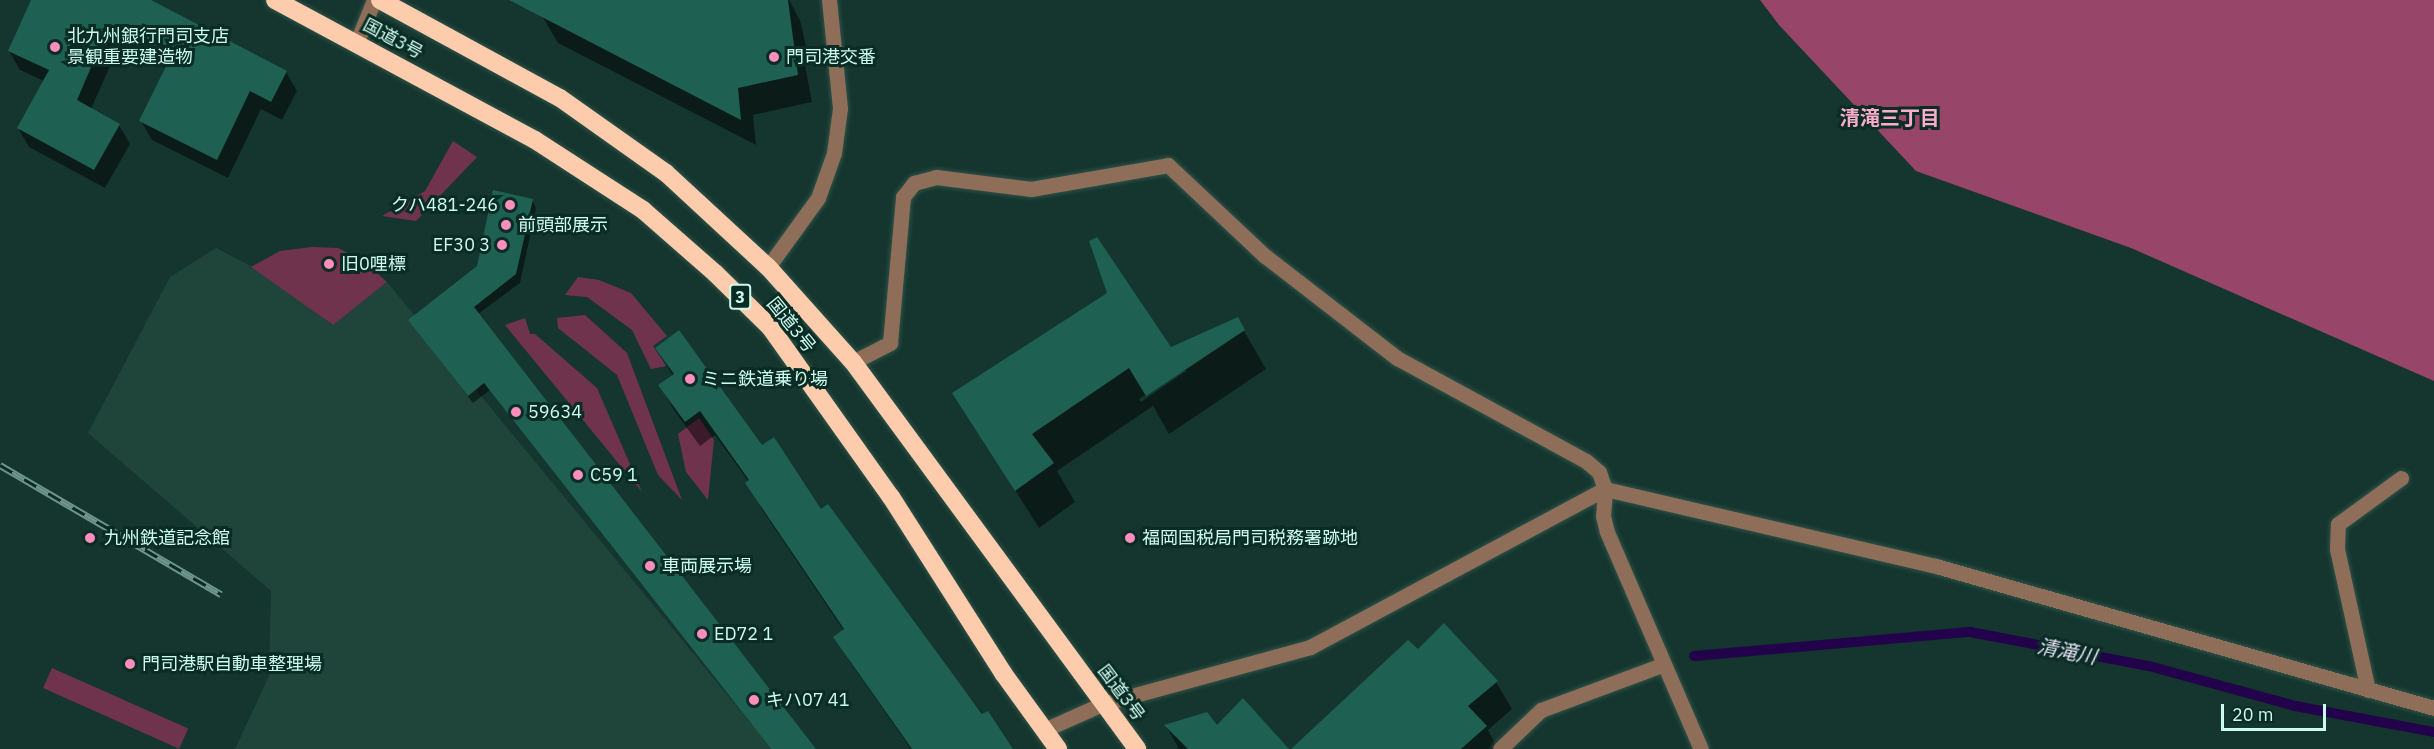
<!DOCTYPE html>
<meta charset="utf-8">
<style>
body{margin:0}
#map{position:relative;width:2434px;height:749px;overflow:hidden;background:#15362e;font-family:"IBM Plex Sans","Noto Sans JP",sans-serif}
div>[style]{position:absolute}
.built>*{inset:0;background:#1f443a}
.green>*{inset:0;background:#70334d;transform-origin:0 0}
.forest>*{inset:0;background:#974568}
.shadow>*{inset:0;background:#0007}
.stream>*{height:10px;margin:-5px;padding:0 5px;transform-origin:5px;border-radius:5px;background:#22024a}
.building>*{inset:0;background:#1e6051}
.roads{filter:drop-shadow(0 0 2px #2f5249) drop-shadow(0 0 2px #2f5249)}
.minor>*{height:15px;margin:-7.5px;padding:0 7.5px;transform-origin:7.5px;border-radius:7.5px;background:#8e6e58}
.highway>*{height:18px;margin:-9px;padding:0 9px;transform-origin:9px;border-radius:9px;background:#fdccac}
.rail>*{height:7px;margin-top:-3.5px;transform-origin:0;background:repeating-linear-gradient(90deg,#0a2c24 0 14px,#6d958a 0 28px);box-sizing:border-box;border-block:2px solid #6d958a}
.dots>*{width:16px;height:16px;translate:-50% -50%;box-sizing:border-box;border:3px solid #0a2c24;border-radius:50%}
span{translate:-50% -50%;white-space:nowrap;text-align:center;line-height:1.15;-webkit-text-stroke:6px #0a2c24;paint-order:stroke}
.shield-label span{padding:2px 4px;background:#0a2c24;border:2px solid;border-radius:4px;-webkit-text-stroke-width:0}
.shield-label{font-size:16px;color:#ccfbed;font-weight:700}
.poi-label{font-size:18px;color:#ccfbed}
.left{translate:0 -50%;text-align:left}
.right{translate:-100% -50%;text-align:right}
.street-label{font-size:18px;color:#ccfbed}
.neighbourhood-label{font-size:20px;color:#fbacca;font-weight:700}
.water-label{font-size:20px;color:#e5e1f7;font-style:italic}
.scale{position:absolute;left:2221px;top:704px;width:105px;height:27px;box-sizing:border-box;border:3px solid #ccfbed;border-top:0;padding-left:8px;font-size:18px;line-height:21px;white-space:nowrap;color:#ccfbed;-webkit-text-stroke:4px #0a2c24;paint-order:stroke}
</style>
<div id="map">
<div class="built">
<i style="clip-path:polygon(216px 248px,266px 274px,332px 325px,387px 282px,772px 749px,235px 749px,269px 676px,271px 591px,88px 433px,170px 277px)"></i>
</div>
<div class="green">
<i style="clip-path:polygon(453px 141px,477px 157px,416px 221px,382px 216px,425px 191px)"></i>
<i style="clip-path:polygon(312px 247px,338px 248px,365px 262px,387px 282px,333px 325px,251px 267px,280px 251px)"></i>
<i style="clip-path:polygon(578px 277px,599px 280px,631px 293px,667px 336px,653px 346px,666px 366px,651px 369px,632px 330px,587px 297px,565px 295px)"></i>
<i style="clip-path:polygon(585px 315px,627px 353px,682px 500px,658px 475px,617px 375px,558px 328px,557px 318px)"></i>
<i style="clip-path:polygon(525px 318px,530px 334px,535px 334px,597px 388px,642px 492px,505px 325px)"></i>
<i style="clip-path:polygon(699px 418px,714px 440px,708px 500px,686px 472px,678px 434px)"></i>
<i style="left:52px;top:668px;width:149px;height:22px;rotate:24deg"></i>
</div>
<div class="forest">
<i style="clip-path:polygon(1760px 0,2434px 0,2434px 381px,2131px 248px,1916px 171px,1779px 25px)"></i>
</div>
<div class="shadow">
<i style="clip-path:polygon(32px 0,148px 0,286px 72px,297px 91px,282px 120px,261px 109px,228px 178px,152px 140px,141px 121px,167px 69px,119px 46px,91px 109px,119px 125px,130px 144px,105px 188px,29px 147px,18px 128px,44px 81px,20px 70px,9px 51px)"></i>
<i style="clip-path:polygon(543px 0,789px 0,800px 20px,810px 64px,805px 65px,812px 102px,753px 115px,756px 145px,558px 43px,542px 16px)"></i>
<i style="clip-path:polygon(532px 200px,536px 208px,520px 283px,478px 314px,815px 749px,771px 749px,490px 390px,473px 403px,415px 328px,478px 267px)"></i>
<i style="clip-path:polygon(evenodd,1237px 319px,1266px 369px,1169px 434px,1153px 406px,1057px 471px,1075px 502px,1039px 528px,954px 393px,1170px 348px,1237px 319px,1184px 369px,1186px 371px,1141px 402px,1139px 399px,1184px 369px)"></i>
<i style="clip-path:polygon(657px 348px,762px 447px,821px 511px,1011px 749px,911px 749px,850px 662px,835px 637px,844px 631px,761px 508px,749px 482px,715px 435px,700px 446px,674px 410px,660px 385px,673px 376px)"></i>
<i style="clip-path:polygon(1418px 652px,1496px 682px,1512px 709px,1488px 730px,1498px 749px,1293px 749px)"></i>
<i style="clip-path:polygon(1166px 726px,1217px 728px,1287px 749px,1179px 749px)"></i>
</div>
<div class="stream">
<i style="left:1694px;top:656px;width:277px;rotate:-5deg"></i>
<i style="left:1970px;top:632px;width:182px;rotate:10.8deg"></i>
<i style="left:2149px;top:666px;width:151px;rotate:15.3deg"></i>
<i style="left:2295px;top:706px;width:141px;rotate:10.6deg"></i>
</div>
<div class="building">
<i style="clip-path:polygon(31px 0,151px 0,287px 71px,271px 102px,250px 91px,217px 160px,139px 121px,170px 58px,108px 28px,77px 100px,120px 124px,94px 170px,17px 128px,49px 70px,8px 51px)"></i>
<i style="clip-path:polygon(509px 0,788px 0,798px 75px,738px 88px,741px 120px)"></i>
<i style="clip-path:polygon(493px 190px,533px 199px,516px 274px,474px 307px,816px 749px,771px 749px,484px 383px,468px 396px,408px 320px,477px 266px)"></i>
<i style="clip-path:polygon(1097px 237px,1171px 347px,1238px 317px,1245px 330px,1146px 396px,1129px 368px,1032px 434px,1054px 463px,1015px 491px,952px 393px,1107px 293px,1089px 241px)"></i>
<i style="clip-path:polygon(679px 330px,762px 445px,774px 437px,821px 509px,828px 504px,982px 714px,988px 711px,1013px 749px,912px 749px,833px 637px,844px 629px,745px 483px,749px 480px,700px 411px,685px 422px,658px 385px,674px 374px,655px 348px)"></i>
<i style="clip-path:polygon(1444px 623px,1498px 681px,1468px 706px,1487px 726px,1461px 749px,1291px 749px,1408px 640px,1418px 649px)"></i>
<i style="clip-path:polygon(1243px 698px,1289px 749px,1188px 749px,1164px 725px,1207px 712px,1217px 725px)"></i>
</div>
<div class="roads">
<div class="minor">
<i style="left:356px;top:44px;width:48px;rotate:-67.8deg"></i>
<i style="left:768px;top:267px;width:85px;rotate:-54.1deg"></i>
<i style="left:818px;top:198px;width:48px;rotate:-70.4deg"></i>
<i style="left:834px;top:153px;width:45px;rotate:-82.4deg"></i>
<i style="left:840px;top:108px;width:109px;rotate:-95.8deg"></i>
<i style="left:853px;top:362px;width:42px;rotate:-27.2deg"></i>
<i style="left:890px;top:343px;width:147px;rotate:-84.9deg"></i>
<i style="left:903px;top:197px;width:18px;rotate:-52deg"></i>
<i style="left:914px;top:183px;width:23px;rotate:-15deg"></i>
<i style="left:936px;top:177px;width:96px;rotate:7.2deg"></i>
<i style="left:1031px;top:189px;width:139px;rotate:-9.9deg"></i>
<i style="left:1168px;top:165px;width:133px;rotate:43.2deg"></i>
<i style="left:1265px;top:256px;width:167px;rotate:37.7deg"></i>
<i style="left:1397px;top:358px;width:215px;rotate:28.6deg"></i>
<i style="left:1586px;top:461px;width:17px;rotate:40deg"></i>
<i style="left:1599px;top:472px;width:18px;rotate:71deg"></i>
<i style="left:1605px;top:489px;width:27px;rotate:94deg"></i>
<i style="left:1603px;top:516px;width:16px;rotate:76deg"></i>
<i style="left:1607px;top:532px;width:236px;rotate:66.6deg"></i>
<i style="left:2368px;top:690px;width:144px;rotate:-102.4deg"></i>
<i style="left:2337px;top:549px;width:25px;rotate:-88deg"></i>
<i style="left:2338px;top:524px;width:78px;rotate:-36.1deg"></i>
<i style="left:1044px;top:730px;width:64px;rotate:-24.1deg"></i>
<i style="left:1102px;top:704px;width:216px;rotate:-15.3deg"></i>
<i style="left:1310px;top:647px;width:335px;rotate:-28.2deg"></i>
<i style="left:1605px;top:489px;width:340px;rotate:13.1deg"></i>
<i style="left:1936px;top:566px;width:518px;rotate:15.92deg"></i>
<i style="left:1500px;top:749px;width:57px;rotate:-43.6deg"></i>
<i style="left:1541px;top:710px;width:129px;rotate:-20.4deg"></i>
</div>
<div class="highway">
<i style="left:275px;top:0;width:295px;rotate:28.3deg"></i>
<i style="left:535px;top:140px;width:129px;rotate:32.9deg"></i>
<i style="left:643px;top:210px;width:96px;rotate:41.2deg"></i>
<i style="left:715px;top:273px;width:77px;rotate:44.5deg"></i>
<i style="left:770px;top:327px;width:209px;rotate:54.6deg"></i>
<i style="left:891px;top:497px;width:209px;rotate:57.5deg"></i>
<i style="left:1003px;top:673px;width:94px;rotate:54.1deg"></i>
<i style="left:380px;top:0;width:205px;rotate:28.6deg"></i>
<i style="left:560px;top:98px;width:130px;rotate:35.3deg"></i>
<i style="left:666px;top:173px;width:139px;rotate:42.7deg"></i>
<i style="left:768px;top:267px;width:127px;rotate:48.2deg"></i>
<i style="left:853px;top:362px;width:480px;rotate:53.7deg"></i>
</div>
</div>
<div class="rail">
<i style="left:0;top:465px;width:256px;rotate:30.3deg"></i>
</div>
<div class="dots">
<i style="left:55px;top:47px;background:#fe8ebc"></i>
<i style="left:774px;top:57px;background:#fe8ebc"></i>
<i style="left:510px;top:205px;background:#fe8ebc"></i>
<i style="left:506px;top:225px;background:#fe8ebc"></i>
<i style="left:502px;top:245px;background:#fe8ebc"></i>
<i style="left:329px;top:264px;background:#fe8ebc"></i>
<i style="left:690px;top:379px;background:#fe8ebc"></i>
<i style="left:516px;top:412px;background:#fe8ebc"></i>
<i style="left:578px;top:475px;background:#fe8ebc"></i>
<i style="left:90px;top:538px;background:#fe8ebc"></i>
<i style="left:1130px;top:538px;background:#fe8ebc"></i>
<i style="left:650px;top:566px;background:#fe8ebc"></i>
<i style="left:702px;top:634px;background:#fe8ebc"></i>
<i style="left:130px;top:664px;background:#fe8ebc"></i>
<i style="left:754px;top:700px;background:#fe8ebc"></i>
</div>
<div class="shield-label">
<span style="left:740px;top:297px">3</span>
</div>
<div class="poi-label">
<span class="left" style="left:67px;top:47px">北九州銀行門司支店<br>景観重要建造物</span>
<span class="left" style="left:786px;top:57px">門司港交番</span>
<span class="right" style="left:498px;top:205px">クハ481-246</span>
<span class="left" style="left:518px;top:225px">前頭部展示</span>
<span class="right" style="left:490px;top:245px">EF30 3</span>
<span class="left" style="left:341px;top:264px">旧0哩標</span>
<span class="left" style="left:702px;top:379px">ミニ鉄道乗り場</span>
<span class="left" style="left:528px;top:412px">59634</span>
<span class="left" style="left:590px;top:475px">C59 1</span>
<span class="left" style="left:104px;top:538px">九州鉄道記念館</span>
<span class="left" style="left:1142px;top:538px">福岡国税局門司税務署跡地</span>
<span class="left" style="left:662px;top:566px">車両展示場</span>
<span class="left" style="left:714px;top:634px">ED72 1</span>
<span class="left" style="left:142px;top:664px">門司港駅自動車整理場</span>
<span class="left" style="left:766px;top:700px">キハ07 41</span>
</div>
<div class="street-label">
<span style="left:393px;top:39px;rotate:28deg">国道3号</span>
<span style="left:791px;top:325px;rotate:51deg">国道3号</span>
<span style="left:1121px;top:693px;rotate:53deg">国道3号</span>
</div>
<div class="neighbourhood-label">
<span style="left:1890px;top:117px">清滝三丁目</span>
</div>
<div class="water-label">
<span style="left:2067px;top:651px;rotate:11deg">清滝川</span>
</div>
<div class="scale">20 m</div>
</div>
